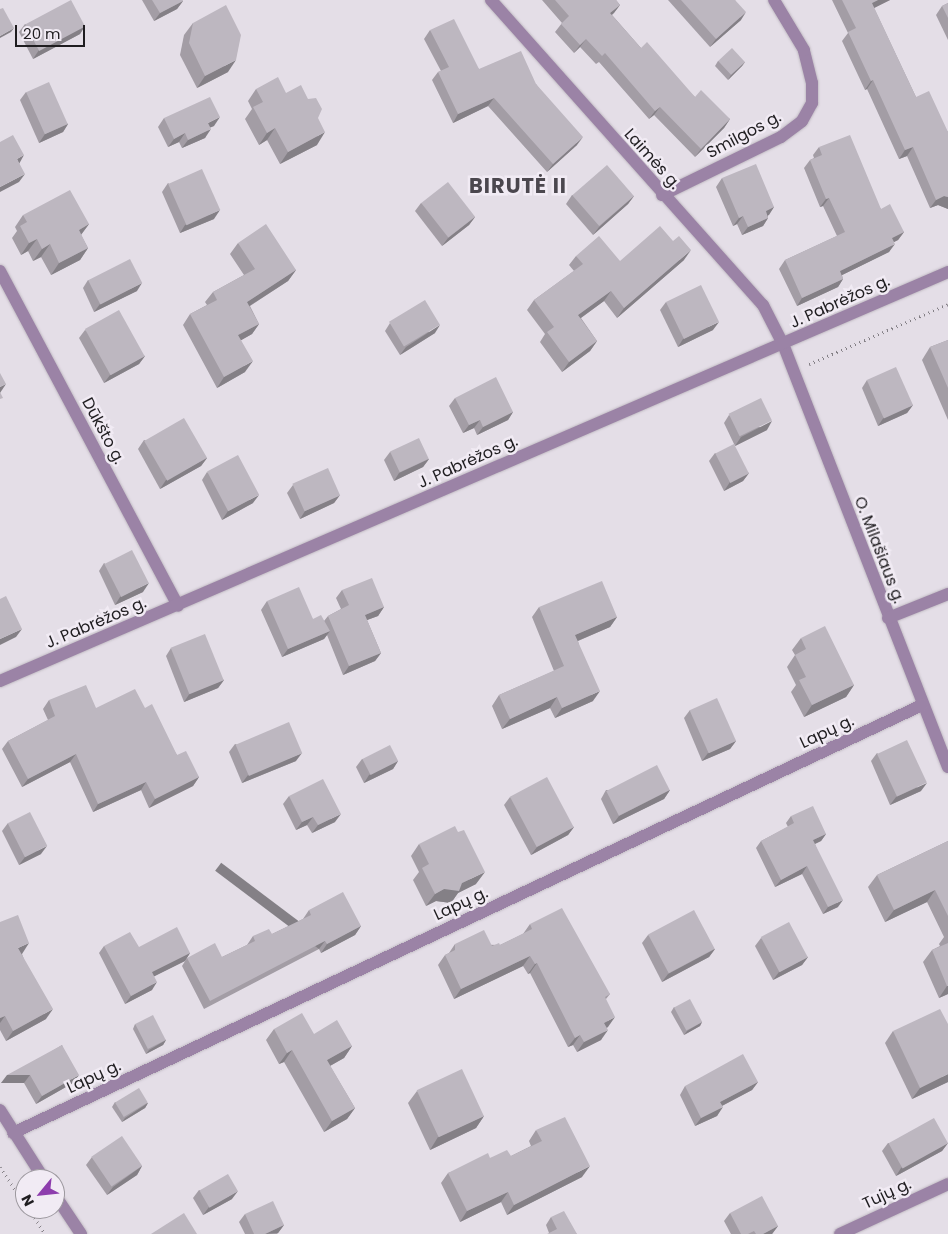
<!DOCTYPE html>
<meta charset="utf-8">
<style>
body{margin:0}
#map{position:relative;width:948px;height:1234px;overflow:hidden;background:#e4dee7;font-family:Poppins,sans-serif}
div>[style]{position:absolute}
.path>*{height:3px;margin-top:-1.5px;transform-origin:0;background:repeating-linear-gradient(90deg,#848086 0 1px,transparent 0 5px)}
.roads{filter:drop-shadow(0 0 1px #c1bbc3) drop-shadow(0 0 1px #c1bbc3)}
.minor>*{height:12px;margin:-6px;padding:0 6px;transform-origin:6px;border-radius:6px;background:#9b83a6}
.tertiary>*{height:12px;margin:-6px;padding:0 6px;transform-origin:6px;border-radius:6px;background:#9b83a6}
.wall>*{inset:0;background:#a39da5}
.shaded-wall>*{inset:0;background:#848086;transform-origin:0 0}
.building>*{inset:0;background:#bdb7c0;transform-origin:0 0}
span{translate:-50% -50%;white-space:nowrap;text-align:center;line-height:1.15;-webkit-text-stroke:5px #f1ebf4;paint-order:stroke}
.street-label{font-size:16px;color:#1f1d20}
.district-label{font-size:21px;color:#4b474e;font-weight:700;letter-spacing:1px}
.north{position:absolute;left:15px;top:1169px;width:50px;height:50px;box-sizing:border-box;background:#f1ebf4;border:1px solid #9d999f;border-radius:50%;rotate:242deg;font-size:14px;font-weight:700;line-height:20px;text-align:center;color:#1f1d20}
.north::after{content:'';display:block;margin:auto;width:18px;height:22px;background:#8d3dad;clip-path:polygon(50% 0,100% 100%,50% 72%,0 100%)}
.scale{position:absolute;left:15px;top:25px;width:70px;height:22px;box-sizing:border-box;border:2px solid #1f1d20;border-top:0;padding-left:6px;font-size:15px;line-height:18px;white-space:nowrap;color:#1f1d20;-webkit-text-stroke:4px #f1ebf4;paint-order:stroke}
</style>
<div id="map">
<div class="path">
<i style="left:809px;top:364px;width:151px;rotate:-23.3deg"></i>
<i style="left:0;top:1167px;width:45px;rotate:56deg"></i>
<i style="left:29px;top:1209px;width:30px;rotate:57deg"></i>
</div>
<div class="roads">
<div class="minor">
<i style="left:491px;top:0;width:409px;rotate:48.3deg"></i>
<i style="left:763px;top:305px;width:44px;rotate:62.9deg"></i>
<i style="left:783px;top:344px;width:454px;rotate:68.7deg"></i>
<i style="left:662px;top:195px;width:132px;rotate:-26deg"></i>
<i style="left:781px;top:137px;width:26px;rotate:-37deg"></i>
<i style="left:802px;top:121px;width:21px;rotate:-61deg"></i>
<i style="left:812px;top:103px;width:20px;rotate:-90deg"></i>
<i style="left:812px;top:83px;width:34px;rotate:-104deg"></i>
<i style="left:804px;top:50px;width:58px;rotate:-121deg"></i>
<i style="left:0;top:271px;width:379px;rotate:62deg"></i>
<i style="left:888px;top:618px;width:65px;rotate:-21.8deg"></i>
<i style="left:0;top:1110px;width:82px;rotate:57.5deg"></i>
<i style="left:13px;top:1133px;width:1005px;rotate:-25.21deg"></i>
<i style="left:55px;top:1195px;width:47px;rotate:56.3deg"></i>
<i style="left:840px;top:1234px;width:119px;rotate:-24.8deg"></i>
</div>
<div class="tertiary">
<i style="left:0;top:681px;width:1032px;rotate:-23.34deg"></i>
</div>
</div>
<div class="wall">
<i style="clip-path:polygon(142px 0,182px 0,183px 1px,177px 9px,154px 21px)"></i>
<i style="clip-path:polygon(542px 0,616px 0,620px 5px,612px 15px,641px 48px,695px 97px,730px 119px,724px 128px,695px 157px,654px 115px,649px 119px,599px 62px,596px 64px,580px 47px,574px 53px,555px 32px,562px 23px)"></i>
<i style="clip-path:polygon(668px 0,735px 0,741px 20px,710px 47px)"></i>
<i style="clip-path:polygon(832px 0,890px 0,874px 8px,916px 97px,948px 132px,948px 209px,938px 205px,930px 208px,907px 156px,899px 159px,867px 89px,865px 90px,842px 41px,848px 33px)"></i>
<i style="clip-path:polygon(948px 3px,948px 40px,936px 15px,942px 6px)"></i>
<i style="clip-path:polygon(193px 23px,228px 72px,197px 88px,180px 55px,184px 35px)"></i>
<i style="clip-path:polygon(25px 24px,85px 26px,80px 34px,33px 59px,19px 32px)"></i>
<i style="clip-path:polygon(430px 30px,479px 69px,536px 84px,577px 145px,547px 172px,488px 106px,453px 123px,432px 80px,438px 72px,441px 71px,424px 39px)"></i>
<i style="clip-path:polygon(718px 61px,745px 62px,742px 66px,728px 80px,715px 66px)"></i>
<i style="clip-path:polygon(256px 89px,286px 93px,318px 118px,317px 145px,280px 164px,267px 140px,259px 145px,245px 119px,252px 109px,248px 101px)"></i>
<i style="clip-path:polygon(26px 92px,68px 124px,63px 132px,39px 143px,20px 100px)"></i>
<i style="clip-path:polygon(164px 118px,214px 126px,210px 127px,205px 138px,182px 148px,179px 142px,168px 147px,158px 127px)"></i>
<i style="clip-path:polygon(819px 147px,904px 232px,898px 240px,894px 242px,889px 252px,842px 275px,843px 279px,838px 287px,797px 306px,779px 269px,785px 260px,837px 236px,823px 206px,820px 207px,804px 168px,810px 160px,814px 158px,813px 155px)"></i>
<i style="clip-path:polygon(722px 178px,774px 207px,768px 215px,768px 218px,763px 226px,742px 235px,737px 224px,733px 226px,716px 187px)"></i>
<i style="clip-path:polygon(168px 183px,214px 219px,180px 233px,162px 192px)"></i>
<i style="clip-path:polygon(572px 195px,634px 196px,628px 204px,593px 235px,566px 204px)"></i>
<i style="clip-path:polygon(421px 203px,475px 217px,469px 225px,442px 246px,415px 211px)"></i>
<i style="clip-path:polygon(23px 215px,89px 224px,81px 235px,88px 248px,80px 260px,51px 275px,41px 257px,33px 261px,28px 251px,21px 255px,12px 238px,17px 231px,15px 227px)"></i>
<i style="clip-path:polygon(238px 243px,296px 270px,288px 281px,250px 306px,259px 324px,252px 334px,241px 340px,245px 372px,217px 388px,183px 325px,190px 314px,207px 305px,205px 302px,213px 292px,244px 275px,230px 254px)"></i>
<i style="clip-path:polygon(576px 256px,620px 261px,684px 260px,617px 318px,604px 301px,581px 318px,597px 341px,590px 351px,562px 372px,540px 342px,545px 334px,527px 310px,534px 300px,574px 271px,569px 265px)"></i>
<i style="clip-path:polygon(88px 280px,137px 291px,94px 312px,83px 288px)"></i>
<i style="clip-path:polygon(666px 302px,713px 330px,678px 347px,660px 310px)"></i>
<i style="clip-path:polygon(390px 323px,435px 333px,400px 355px,385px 331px)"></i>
<i style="clip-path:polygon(85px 330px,145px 356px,139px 364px,104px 383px,79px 338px)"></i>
<i style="clip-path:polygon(948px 340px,948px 420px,922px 360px,930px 347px)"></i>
<i style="clip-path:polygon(867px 380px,913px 405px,907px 413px,878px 426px,862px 388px)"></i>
<i style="clip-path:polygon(455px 398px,513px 412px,508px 420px,477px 435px,474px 428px,463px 433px,449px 406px)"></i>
<i style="clip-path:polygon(729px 415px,767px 430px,735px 446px,724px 423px)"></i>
<i style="clip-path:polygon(144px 440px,207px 458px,201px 466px,160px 489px,138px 449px)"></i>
<i style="clip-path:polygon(390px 452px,429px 459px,423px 467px,394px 481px,384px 460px)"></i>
<i style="clip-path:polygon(715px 453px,749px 473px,743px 481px,724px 491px,709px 461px)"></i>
<i style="clip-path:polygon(207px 472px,253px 503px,222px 520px,202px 480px)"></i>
<i style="clip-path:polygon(293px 485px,340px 495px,334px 503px,300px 519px,287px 493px)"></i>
<i style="clip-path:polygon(104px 563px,143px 592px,115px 605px,99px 571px)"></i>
<i style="clip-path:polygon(342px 590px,384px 607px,378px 616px,367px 620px,381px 653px,375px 661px,343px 675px,327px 635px,324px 639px,282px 657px,261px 610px,267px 601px,313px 619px,324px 621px,328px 616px,341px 609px,336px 598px)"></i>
<i style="clip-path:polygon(539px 607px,617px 617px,610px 627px,578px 641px,593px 701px,555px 718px,550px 708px,502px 729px,492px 706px,499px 695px,554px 671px,532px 617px)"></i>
<i style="clip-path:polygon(801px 638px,854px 685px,846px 697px,804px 717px,791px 692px,796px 685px,787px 667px,795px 655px,792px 650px)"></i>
<i style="clip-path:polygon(171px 648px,224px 680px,218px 688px,184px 702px,166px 656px)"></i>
<i style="clip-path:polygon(49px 700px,96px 708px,145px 708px,177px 755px,199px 777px,193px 786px,149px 808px,141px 790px,93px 812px,70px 762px,22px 787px,2px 749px,8px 741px,48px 720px,43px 709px)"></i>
<i style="clip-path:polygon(690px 710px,736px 741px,730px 749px,702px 761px,684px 718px)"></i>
<i style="clip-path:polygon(235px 744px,296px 761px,242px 783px,229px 752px)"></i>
<i style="clip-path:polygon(877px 753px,921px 791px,890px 805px,871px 761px)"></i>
<i style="clip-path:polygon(362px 759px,398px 761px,393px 769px,364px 783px,356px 767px)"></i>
<i style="clip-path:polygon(606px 790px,670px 790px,664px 799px,613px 824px,601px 799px)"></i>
<i style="clip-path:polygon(289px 796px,335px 822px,312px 833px,307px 825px,296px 830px,283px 804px)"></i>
<i style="clip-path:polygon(510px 797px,574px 827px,568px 835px,531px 855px,504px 805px)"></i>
<i style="clip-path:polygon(791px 816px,826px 834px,821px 841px,815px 844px,838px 907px,823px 914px,802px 874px,775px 887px,756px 848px,761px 841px,788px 827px,786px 823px)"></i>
<i style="clip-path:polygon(8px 823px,41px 854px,19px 865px,2px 831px)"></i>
<i style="clip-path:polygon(948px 841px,948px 994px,939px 998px,923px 962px,932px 950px,940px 946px,939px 944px,944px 937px,927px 902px,885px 922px,868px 887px,877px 875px)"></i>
<i style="clip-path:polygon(419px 844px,476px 884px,458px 893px,451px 903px,436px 901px,426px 906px,413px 880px,419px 872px,411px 856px)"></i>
<i style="clip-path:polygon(309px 910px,361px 926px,355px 935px,321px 953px,319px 949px,204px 1009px,182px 966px,187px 958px,222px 957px,247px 945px,253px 936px,272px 934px,303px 919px)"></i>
<i style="clip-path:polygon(0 922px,22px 954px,46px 1019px,6px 1041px,0 1030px)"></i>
<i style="clip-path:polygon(530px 924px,610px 994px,606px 999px,608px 1027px,606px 1028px,601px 1040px,577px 1052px,573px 1045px,568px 1047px,530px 973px,528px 974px,523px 966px,454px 999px,438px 965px,445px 955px,449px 953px,455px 944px,500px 945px,523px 934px)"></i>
<i style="clip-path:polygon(648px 935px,715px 949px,709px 957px,662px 982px,642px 943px)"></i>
<i style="clip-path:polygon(761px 938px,808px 957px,802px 965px,773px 980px,755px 946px)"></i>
<i style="clip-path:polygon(104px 946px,139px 947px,190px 953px,185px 961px,154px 976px,152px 990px,125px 1004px,99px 953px)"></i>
<i style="clip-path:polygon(674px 1007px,702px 1022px,700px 1026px,684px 1035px,671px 1012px)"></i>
<i style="clip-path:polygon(135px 1024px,166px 1040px,163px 1045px,146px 1054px,133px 1029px)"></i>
<i style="clip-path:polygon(274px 1029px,314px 1034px,352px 1046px,344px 1058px,330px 1066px,355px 1108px,347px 1119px,324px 1132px,284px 1062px,279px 1064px,266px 1040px)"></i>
<i style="clip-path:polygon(893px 1031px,948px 1082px,912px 1099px,885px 1043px)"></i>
<i style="clip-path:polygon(62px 1045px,73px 1083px,36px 1104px,24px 1083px,1px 1083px)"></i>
<i style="clip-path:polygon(758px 1082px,752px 1090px,722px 1106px,717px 1116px,695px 1126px,680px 1095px,685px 1086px)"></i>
<i style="clip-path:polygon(417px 1091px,484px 1116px,476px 1128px,430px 1150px,408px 1103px)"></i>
<i style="clip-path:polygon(115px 1102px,148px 1103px,145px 1108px,122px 1122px,112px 1107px)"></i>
<i style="clip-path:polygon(536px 1130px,582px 1177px,507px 1215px,501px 1202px,460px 1222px,441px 1183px,448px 1173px,490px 1158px,511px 1156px,531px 1146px,529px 1141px)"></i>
<i style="clip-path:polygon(888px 1143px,948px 1143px,942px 1151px,896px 1176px,882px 1151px)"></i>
<i style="clip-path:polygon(92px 1157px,142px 1166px,137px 1175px,107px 1195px,86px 1165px)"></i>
<i style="clip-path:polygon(199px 1190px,232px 1199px,203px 1215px,193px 1198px)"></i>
<i style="clip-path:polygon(730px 1213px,778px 1226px,772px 1234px,731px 1234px,724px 1221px)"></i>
<i style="clip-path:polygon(245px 1214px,284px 1225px,278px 1233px,277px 1234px,245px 1234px,239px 1222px)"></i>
<i style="clip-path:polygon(551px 1217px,577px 1234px,549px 1233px,546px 1225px)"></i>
</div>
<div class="shaded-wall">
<i style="clip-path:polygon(878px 0,890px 0,866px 12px,872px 3px)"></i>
<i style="clip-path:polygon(183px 1px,177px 9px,154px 21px,160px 13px)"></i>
<i style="clip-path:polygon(620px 5px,614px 13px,604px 21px,610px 13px)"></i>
<i style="clip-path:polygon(746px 12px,741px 20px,710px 47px,716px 39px)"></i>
<i style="clip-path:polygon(85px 26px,80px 34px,33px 59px,39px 50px)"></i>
<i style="clip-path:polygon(14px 28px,11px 32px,0 38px,0 36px)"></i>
<i style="clip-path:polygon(586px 39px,580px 47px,574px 53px,580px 45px)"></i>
<i style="clip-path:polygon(236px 60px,228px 72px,197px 88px,205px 76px)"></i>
<i style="clip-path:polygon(745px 62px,742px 66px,728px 80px,731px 75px)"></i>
<i style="clip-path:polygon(873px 80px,867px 89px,865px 90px,871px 81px)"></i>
<i style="clip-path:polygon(494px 98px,488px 106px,453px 123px,458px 114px)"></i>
<i style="clip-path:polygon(660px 107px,654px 115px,649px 119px,655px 111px)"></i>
<i style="clip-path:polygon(220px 117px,214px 126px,202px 131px,208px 123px)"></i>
<i style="clip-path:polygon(730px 119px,724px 128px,695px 157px,701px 149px)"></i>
<i style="clip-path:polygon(68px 124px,63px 132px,39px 143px,45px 134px)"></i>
<i style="clip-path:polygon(275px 128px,267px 140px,259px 145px,267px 133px)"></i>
<i style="clip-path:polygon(211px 129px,205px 138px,182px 148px,188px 140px)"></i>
<i style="clip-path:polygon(325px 132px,317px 145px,280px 164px,288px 152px)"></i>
<i style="clip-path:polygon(185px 133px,179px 142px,168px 147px,174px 139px)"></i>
<i style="clip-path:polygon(583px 137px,577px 145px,547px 172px,553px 164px)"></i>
<i style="clip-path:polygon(913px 147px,907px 156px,899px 159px,905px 150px)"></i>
<i style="clip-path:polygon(24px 155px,19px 164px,17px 159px)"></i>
<i style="clip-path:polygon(25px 174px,19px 182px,0 192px,0 187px)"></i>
<i style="clip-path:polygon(634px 196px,628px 204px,593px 235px,599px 227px)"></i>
<i style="clip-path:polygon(944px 196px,948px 197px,948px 209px,938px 205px,930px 208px,936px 200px)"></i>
<i style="clip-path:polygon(829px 198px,823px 206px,820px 207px,826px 199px)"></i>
<i style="clip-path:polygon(774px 207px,769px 215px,760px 219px,766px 211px)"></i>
<i style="clip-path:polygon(220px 210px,214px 219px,180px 233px,185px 225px)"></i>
<i style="clip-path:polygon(743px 216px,737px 224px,733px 226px,739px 218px)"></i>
<i style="clip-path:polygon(475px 217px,469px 225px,442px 246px,448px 238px)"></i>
<i style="clip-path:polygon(768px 218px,763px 226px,742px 235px,748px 227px)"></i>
<i style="clip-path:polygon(89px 224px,80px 236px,79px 230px)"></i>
<i style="clip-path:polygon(904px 232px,898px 240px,886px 246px,892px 238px)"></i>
<i style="clip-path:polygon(37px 239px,28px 251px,21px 255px,29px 243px)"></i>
<i style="clip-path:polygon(50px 244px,41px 257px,33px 261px,42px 249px)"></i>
<i style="clip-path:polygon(895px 244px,889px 252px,834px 279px,840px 271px)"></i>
<i style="clip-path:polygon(88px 248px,80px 260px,51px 275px,59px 263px)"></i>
<i style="clip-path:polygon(691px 250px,684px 260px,617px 318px,624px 308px)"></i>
<i style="clip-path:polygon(296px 270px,288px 281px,240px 312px,247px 302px)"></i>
<i style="clip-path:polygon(843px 279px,838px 287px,797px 306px,802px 298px)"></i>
<i style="clip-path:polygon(142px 283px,137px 291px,94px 312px,100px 304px)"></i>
<i style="clip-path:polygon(611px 291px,604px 301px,571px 325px,578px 315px)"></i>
<i style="clip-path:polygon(719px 322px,713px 330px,678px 347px,683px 339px)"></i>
<i style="clip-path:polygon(259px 324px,252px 334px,231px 346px,238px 335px)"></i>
<i style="clip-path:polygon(440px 325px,435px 333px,400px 355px,406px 347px)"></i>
<i style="clip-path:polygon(597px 341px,590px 351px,562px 372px,569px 362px)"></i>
<i style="clip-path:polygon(145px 356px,139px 364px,104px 383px,110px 375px)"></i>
<i style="clip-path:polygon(253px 361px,245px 372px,217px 388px,224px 377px)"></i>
<i style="clip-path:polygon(6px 384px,0 393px,0 387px)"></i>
<i style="clip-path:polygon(913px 405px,907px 413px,878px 426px,884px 417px)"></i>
<i style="clip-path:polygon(513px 412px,508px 420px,477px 435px,483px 427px)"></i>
<i style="clip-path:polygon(480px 420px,474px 428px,463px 433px,469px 425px)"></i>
<i style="clip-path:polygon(772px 421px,767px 430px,735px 446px,741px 437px)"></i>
<i style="clip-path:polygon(207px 458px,201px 466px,160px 489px,166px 480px)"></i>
<i style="clip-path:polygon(429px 459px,423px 467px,394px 481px,399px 473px)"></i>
<i style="clip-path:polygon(749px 473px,743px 481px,724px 491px,730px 482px)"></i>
<i style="clip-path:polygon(259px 495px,253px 503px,222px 520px,228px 511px)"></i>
<i style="clip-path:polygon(340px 495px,334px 503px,300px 519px,305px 511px)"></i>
<i style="clip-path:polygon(149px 583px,143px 592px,115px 605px,120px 597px)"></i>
<i style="clip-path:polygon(384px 607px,378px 616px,359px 623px,365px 615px)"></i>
<i style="clip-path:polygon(617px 617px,610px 627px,568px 645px,575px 635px)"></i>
<i style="clip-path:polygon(22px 629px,16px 637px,0 645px,0 639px)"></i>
<i style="clip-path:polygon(330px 631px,324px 639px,282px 657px,288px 649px)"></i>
<i style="clip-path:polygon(381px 653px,375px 661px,343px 675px,349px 666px)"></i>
<i style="clip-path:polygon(224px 680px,218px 688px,184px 702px,190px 693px)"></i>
<i style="clip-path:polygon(854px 685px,846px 697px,804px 717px,812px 705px)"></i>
<i style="clip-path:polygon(600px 691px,593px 701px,555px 718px,562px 708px)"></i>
<i style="clip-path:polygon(557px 697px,550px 708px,502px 729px,510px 719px)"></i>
<i style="clip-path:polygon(736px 741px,730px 749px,702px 761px,708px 753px)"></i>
<i style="clip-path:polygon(302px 753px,296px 761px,242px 783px,248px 775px)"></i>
<i style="clip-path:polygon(76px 754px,70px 762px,22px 787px,28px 779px)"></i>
<i style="clip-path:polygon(398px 761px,393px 769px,364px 783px,369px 775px)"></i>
<i style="clip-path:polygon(199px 777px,193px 786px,149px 808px,155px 799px)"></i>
<i style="clip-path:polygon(146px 782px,141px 790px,93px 812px,98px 804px)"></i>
<i style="clip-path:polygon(927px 783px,921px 791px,890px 805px,896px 797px)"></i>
<i style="clip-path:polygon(670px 790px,664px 799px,613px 824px,619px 816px)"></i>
<i style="clip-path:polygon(341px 814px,335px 822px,312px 833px,318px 825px)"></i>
<i style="clip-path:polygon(313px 817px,307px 825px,296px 830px,302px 822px)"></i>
<i style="clip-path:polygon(574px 827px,568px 835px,531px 855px,537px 847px)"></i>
<i style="clip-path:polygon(826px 834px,821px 841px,808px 847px,813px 840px)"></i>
<i style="clip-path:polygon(47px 846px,41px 854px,19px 865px,25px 857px)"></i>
<i style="clip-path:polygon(807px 866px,802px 874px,775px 887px,781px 880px)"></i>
<i style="clip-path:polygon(485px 872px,476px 884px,458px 893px,451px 903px,436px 901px,426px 906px,435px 894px,444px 889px,462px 883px)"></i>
<i style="clip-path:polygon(935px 890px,927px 902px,885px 922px,894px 910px)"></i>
<i style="clip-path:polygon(843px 900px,838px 907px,823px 914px,828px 907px)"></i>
<i style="clip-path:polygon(361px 926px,355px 935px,321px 953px,327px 944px)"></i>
<i style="left:325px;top:941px;width:10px;height:130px;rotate:127deg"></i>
<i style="clip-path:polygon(29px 943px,22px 954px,11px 958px,18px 948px)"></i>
<i style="clip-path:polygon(715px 949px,709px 957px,662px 982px,668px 974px)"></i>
<i style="clip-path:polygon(190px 953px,185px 961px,147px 980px,152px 972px)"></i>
<i style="clip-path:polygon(530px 956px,523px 966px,454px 999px,461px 989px)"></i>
<i style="clip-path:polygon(808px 957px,802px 965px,773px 980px,779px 972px)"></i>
<i style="clip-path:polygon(537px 963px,530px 973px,528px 974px,535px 964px)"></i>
<i style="clip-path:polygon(157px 982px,152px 990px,125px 1004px,131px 996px)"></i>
<i style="clip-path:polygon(947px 986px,948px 986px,948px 994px,939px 998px)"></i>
<i style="clip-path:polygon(53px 1009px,46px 1019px,6px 1041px,13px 1031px)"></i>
<i style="clip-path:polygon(5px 1016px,0 1023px,0 1018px)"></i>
<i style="clip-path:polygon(615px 1017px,608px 1027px,597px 1033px,604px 1023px)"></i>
<i style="clip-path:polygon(702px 1022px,700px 1026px,684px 1035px,687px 1031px)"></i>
<i style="clip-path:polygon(608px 1030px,601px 1040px,577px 1052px,584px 1042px)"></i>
<i style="clip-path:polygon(580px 1035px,573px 1045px,568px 1047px,575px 1038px)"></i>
<i style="clip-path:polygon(166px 1040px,163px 1045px,146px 1054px,149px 1050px)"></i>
<i style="clip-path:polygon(352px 1046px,344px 1058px,319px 1072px,327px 1060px)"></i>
<i style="clip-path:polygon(292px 1050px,284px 1062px,279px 1064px,287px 1053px)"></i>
<i style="clip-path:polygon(948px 1074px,948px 1082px,912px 1099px,920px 1088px)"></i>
<i style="clip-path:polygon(7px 1075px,30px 1075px,24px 1083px,1px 1083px)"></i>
<i style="clip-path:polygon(79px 1075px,73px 1083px,36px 1104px,42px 1096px)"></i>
<i style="clip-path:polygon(758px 1082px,752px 1090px,714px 1110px,720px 1102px)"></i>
<i style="clip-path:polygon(148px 1103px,145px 1108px,122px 1122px,125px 1118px)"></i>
<i style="clip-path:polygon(723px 1107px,717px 1116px,695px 1126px,701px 1118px)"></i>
<i style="clip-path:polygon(355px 1108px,347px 1119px,324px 1132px,332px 1121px)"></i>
<i style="clip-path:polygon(484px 1116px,476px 1128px,430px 1150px,438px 1137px)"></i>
<i style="clip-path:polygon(948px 1143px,942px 1151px,896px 1176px,901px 1168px)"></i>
<i style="clip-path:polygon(142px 1166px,137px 1175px,107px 1195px,113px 1187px)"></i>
<i style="clip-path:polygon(590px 1166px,582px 1177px,507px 1215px,514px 1205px)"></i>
<i style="clip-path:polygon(238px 1191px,232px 1199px,203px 1215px,209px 1207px)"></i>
<i style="clip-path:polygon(508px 1192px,501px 1202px,460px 1222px,467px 1211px)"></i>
<i style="clip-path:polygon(284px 1225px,278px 1233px,265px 1234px)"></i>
<i style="clip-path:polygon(778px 1226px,772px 1234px,763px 1234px)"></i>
</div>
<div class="building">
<i style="left:71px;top:0;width:30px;height:52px;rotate:62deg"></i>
<i style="clip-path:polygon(152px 0,182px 0,183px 1px,160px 13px)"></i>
<i style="clip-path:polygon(555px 0,616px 0,620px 5px,610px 13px,641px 48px,647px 42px,695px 97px,701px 90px,730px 119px,701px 149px,660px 107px,655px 111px,605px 53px,602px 56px,586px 39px,580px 45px,561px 24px,569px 16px)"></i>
<i style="clip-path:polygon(681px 0,735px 0,746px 12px,716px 39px)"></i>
<i style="clip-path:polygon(842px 0,878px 0,872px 3px,916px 97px,929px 91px,948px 132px,948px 197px,944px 196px,936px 200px,913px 147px,905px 150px,873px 80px,871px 81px,848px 32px,856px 28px)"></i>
<i style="clip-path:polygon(948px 3px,948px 18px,942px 6px)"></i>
<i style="clip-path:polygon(226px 5px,241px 35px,236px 60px,205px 76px,189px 43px,193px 23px)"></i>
<i style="clip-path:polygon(3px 8px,14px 28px,0 36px,0 9px)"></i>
<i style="clip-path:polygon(454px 19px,479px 69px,521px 51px,536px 84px,583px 137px,553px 164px,494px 98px,458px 114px,438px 72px,449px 67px,430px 30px)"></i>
<i style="left:732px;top:48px;width:19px;height:19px;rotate:47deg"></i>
<i style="clip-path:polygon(278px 77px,286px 93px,301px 85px,308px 99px,316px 98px,322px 109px,318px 118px,325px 132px,288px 152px,275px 128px,267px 133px,253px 107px,263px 102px,256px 89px)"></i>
<i style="left:49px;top:82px;width:46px;height:25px;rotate:66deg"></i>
<i style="clip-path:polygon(210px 97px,220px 117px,208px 123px,211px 129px,188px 140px,185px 133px,174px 139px,164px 118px)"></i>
<i style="clip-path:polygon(13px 135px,24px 155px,17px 159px,25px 174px,0 187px,0 142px)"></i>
<i style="clip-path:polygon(850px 135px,881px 209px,890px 204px,904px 232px,892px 238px,895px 244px,840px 271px,843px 279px,802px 298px,785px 260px,845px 232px,829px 198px,826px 199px,810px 160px,822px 155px,819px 147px)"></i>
<i style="clip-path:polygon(756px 164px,774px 207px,766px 211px,768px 218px,748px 227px,743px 216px,739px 218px,722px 178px)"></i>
<i style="left:607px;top:165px;width:41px;height:46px;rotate:49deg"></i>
<i style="left:202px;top:169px;width:45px;height:37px;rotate:66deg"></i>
<i style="left:448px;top:182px;width:44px;height:34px;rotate:52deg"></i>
<i style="clip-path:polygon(70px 190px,89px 224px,79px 230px,88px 248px,59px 263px,50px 244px,42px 249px,37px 239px,29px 243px,20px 226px,27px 222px,23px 215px)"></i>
<i style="clip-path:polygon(266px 224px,296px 270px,247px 302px,259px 324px,238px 335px,253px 361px,224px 377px,190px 314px,217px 300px,213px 292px,255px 269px,238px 243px)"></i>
<i style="clip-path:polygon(660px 226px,673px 241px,679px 236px,691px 250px,624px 308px,611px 291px,578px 315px,597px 341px,569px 362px,547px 332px,554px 327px,534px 300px,583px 264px,576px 256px,599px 236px,620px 261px)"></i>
<i style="left:130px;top:259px;width:27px;height:47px;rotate:63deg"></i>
<i style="left:701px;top:285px;width:41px;height:39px;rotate:64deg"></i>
<i style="left:425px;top:300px;width:29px;height:42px;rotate:59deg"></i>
<i style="left:119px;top:310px;width:53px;height:39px;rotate:61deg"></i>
<i style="clip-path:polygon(948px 340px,948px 388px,930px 347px)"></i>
<i style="left:896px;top:367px;width:42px;height:32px;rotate:66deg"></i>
<i style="clip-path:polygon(0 373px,6px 384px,0 387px)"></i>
<i style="clip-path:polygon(496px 377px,513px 412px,483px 427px,480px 420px,469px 425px,455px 398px)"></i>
<i style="clip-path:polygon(0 392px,3px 398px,0 399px)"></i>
<i style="left:761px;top:398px;width:25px;height:36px;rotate:64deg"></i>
<i style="left:184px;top:418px;width:46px;height:46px;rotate:60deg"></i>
<i style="left:419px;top:438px;width:23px;height:32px;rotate:65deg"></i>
<i style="left:734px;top:444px;width:33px;height:21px;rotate:63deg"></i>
<i style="left:238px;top:455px;width:45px;height:35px;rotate:62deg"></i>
<i style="left:328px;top:468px;width:30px;height:39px;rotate:66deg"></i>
<i style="left:132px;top:550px;width:37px;height:31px;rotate:63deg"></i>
<i style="clip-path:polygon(372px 578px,384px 607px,365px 615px,381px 653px,349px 666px,328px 616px,349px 605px,342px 590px)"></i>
<i style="clip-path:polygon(602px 581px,617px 617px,575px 635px,600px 691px,562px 708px,557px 697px,510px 719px,499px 695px,564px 666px,539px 607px)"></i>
<i style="clip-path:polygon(299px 587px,313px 619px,321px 615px,330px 631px,288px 649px,267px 601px)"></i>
<i style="clip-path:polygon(6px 596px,22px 629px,0 639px,0 599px)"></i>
<i style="clip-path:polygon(825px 626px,854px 685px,812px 705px,799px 680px,806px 677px,795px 655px,806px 649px,801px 638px)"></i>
<i style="left:205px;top:634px;width:50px;height:37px;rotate:68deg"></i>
<i style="clip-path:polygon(86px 685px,96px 708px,135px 689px,145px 708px,152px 704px,177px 755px,186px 751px,199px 777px,155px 799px,146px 782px,98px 804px,76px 754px,28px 779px,8px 741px,55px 716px,49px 700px)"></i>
<i style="left:717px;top:698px;width:47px;height:30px;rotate:66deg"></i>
<i style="left:289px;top:722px;width:34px;height:58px;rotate:67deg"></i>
<i style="left:907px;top:740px;width:47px;height:33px;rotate:65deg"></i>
<i style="left:390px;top:745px;width:18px;height:31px;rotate:63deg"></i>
<i style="left:657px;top:765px;width:28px;height:57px;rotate:63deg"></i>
<i style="left:547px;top:777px;width:57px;height:42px;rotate:62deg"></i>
<i style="clip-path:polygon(323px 779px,341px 814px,318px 825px,313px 817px,302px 822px,289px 796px)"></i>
<i style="clip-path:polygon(813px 806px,826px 834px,813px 840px,843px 900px,828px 907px,807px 866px,781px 880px,761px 841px,794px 823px,791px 816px)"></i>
<i style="left:30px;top:812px;width:38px;height:25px;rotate:63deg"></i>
<i style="clip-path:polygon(455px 826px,458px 832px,464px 830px,485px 872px,462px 883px,459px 891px,444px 889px,435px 894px,422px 868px,429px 864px,419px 844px)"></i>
<i style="clip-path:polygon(948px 841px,948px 916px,935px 890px,894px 910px,877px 875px)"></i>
<i style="clip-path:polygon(343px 892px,361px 926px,327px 944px,325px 941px,210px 1001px,187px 958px,215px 943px,222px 957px,255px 941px,253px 936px,269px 929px,272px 934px,311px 915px,309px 910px)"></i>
<i style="clip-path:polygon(562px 908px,610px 994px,605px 997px,615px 1017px,604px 1023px,608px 1030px,584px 1042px,580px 1035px,575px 1038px,537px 963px,535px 964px,530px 956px,461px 989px,445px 955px,455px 950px,455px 944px,484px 930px,492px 946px,499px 943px,500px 945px,532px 929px,530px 924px)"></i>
<i style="left:694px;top:910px;width:44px;height:52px;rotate:62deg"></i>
<i style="clip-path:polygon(18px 915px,29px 943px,18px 948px,53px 1009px,13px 1031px,5px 1016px,0 1018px,0 922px)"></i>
<i style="left:789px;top:922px;width:40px;height:32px;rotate:62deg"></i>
<i style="clip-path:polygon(177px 927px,190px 953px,152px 972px,157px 982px,131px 996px,104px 946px,130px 932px,139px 947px)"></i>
<i style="clip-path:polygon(948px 943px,948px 986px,947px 986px,932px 950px)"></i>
<i style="left:690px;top:999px;width:26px;height:18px;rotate:62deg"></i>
<i style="clip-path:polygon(940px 1009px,948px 1024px,948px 1074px,920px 1088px,893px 1031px)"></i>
<i style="clip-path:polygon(302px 1013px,314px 1034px,337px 1020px,352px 1046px,327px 1060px,355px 1108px,332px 1121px,292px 1050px,287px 1053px,274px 1029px)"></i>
<i style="left:153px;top:1015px;width:28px;height:20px;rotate:63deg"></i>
<i style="clip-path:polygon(62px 1045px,79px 1075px,42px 1096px,30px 1075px,7px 1075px)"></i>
<i style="clip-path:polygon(743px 1054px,758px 1082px,720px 1102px,723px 1107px,701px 1118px,685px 1086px)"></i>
<i style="left:462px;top:1069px;width:52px;height:50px;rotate:65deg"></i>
<i style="left:139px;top:1088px;width:17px;height:28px;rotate:59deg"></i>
<i style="clip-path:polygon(565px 1117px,590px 1166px,514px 1205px,508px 1192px,467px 1211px,448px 1173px,488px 1153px,490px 1158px,507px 1150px,511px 1156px,542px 1141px,536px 1130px)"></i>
<i style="left:934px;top:1118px;width:29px;height:52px;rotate:61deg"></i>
<i style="left:122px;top:1136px;width:36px;height:37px;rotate:56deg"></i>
<i style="left:228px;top:1174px;width:20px;height:33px;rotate:60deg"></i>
<i style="clip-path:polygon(762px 1196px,778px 1226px,763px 1234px,756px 1234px,754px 1231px,748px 1234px,741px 1234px,730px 1213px)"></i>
<i style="clip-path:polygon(273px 1201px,284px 1225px,265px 1234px,254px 1234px,245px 1214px)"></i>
<i style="clip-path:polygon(564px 1211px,577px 1234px,547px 1234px,557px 1229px,551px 1217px)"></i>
<i style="clip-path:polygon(184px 1213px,197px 1234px,151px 1234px)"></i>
</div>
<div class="street-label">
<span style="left:744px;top:135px;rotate:-28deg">Smilgos g.</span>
<span style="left:652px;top:159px;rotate:48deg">Laimės g.</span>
<span style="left:840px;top:302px;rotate:-24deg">J. Pabrėžos g.</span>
<span style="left:103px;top:431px;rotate:62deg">Dūkšto g.</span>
<span style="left:468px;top:462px;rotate:-24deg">J. Pabrėžos g.</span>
<span style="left:879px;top:550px;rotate:69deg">O. Milašiaus g.</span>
<span style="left:96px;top:623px;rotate:-23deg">J. Pabrėžos g.</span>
<span style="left:827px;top:732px;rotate:-25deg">Lapų g.</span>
<span style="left:461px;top:904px;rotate:-25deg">Lapų g.</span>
<span style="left:94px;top:1077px;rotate:-25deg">Lapų g.</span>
<span style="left:887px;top:1194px;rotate:-25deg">Tujų g.</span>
</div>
<div class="district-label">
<span style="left:518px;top:186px">BIRUTĖ II</span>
</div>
<div class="north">N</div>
<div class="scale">20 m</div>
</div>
